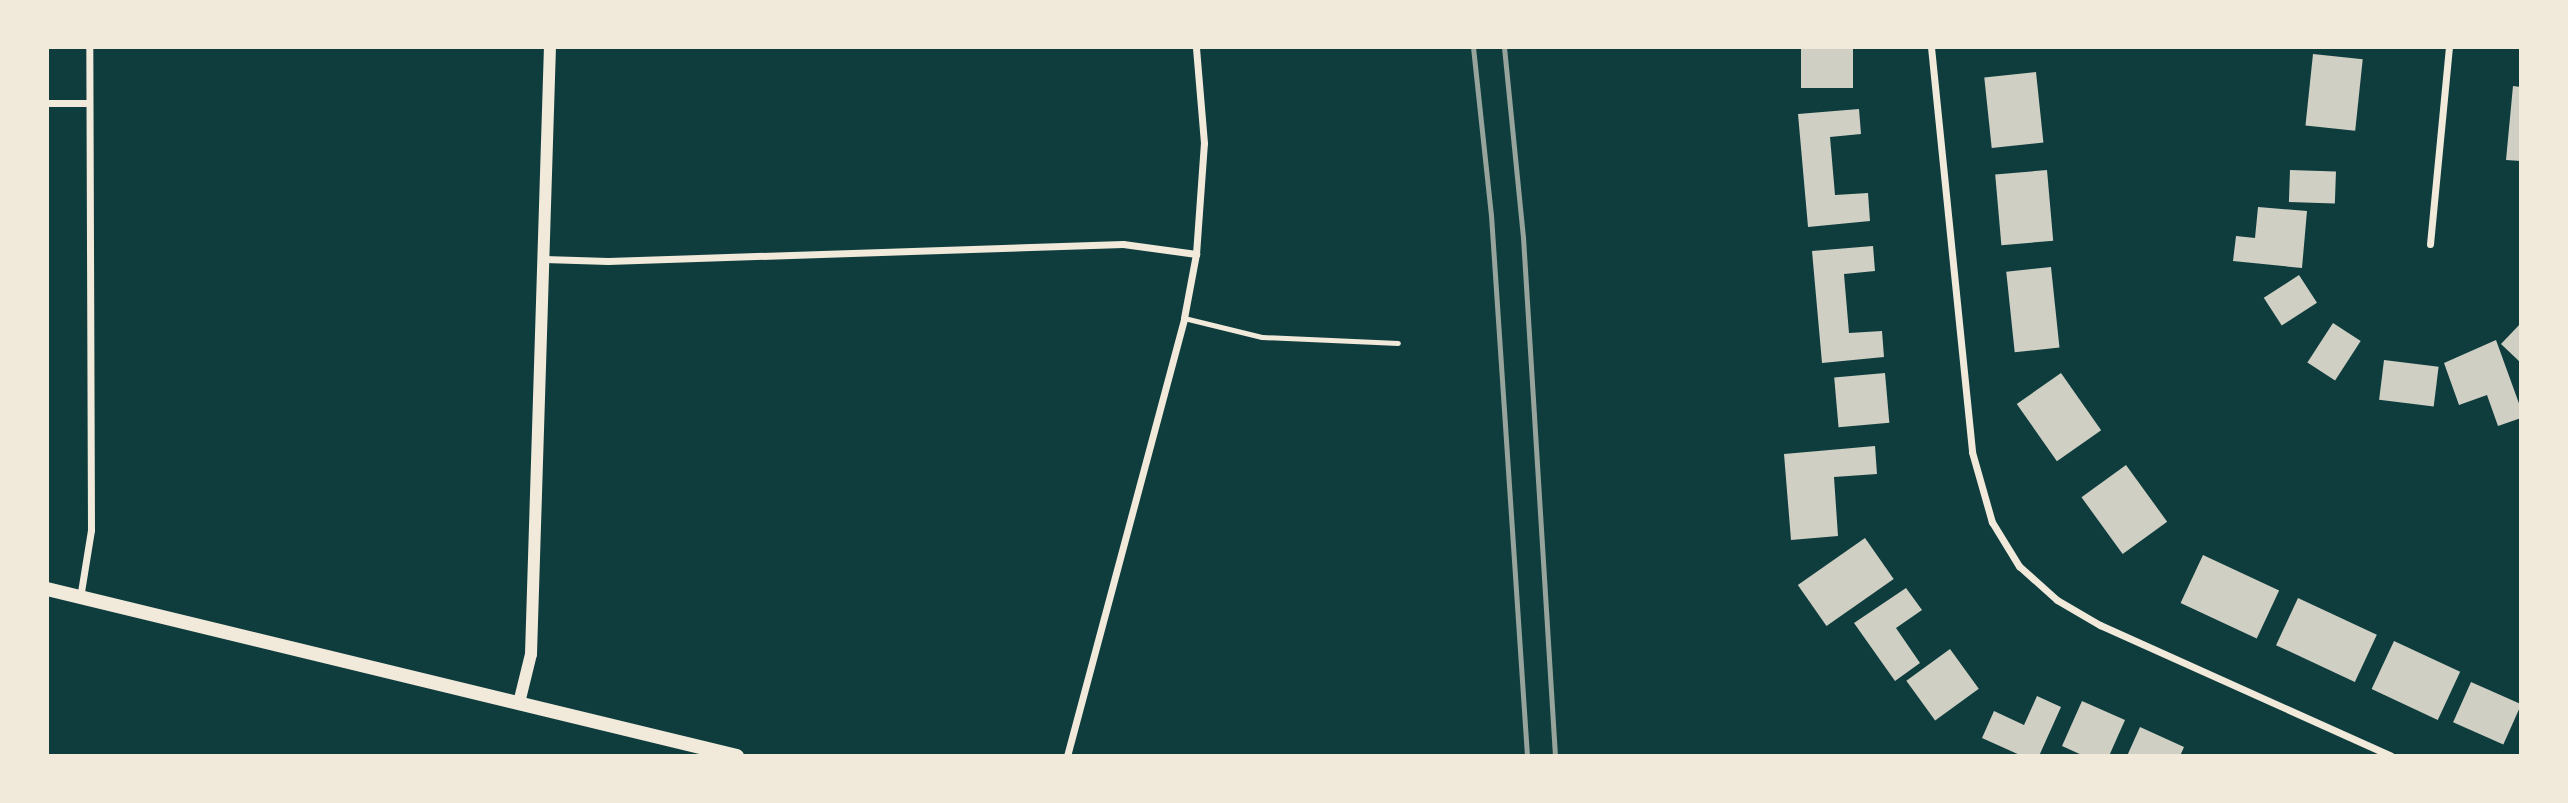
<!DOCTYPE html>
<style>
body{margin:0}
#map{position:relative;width:2568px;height:803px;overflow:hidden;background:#0f3d3e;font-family:Cabin,sans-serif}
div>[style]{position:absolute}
.building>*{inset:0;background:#cfcfc3;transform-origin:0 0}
.service>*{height:5px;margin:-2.5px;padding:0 2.5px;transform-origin:2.5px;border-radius:2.5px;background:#f1e9da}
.minor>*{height:7px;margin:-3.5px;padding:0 3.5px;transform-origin:3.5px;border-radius:3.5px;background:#f1e9da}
.tertiary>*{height:12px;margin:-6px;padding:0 6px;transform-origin:6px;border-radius:6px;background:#f1e9da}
.secondary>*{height:14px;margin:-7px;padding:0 7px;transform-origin:7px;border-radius:7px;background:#f1e9da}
.rail>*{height:5px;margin:-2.5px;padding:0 2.5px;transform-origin:2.5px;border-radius:2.5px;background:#97a49c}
span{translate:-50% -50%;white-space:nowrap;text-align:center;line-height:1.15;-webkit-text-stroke:5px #f1e9da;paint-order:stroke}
.frame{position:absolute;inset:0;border:49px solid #f1e9da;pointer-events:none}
</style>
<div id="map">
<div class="building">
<i style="left:1801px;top:47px;width:52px;height:41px"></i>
<i style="left:2313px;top:54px;width:50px;height:72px;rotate:6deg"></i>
<i style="left:2036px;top:72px;width:71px;height:52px;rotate:84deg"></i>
<i style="clip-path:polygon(2513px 86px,2521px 87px,2521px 161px,2506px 160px)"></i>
<i style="clip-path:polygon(1859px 109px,1861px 134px,1830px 137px,1835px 195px,1868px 193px,1870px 221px,1808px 227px,1798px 114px)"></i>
<i style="left:2047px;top:170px;width:71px;height:52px;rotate:85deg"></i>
<i style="left:2290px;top:170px;width:46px;height:32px;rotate:2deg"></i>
<i style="clip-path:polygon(2258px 207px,2307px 211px,2302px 268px,2233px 261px,2236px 236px,2255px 238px)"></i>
<i style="clip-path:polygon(1873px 246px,1875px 271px,1844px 274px,1849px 333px,1882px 331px,1884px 357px,1822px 363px,1812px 251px)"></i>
<i style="left:2051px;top:267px;width:81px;height:45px;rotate:84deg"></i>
<i style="left:2299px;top:275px;width:33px;height:42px;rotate:57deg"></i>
<i style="left:2333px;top:323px;width:33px;height:47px;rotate:33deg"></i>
<i style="clip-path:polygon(2521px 323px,2521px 363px,2501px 344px)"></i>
<i style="clip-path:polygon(2496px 340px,2521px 409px,2521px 418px,2498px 426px,2487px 395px,2459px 405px,2444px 363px)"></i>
<i style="left:2384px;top:360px;width:55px;height:40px;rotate:7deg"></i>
<i style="left:1885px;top:373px;width:50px;height:51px;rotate:85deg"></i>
<i style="left:2061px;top:373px;width:70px;height:54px;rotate:55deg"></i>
<i style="clip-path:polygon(1875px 446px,1877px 474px,1834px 477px,1838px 536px,1791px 540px,1784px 454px)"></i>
<i style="left:2126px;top:465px;width:70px;height:55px;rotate:54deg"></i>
<i style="left:1865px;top:538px;width:50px;height:82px;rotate:55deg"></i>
<i style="left:2203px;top:555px;width:84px;height:53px;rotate:25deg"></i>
<i style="clip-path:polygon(1906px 588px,1922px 610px,1896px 628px,1920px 663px,1895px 681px,1854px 623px)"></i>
<i style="left:2298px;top:598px;width:87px;height:52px;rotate:25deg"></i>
<i style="left:2394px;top:641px;width:73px;height:53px;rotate:25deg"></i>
<i style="left:1950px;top:649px;width:49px;height:54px;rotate:54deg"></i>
<i style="left:2471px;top:682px;width:55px;height:44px;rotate:24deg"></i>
<i style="clip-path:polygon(2037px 696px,2061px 707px,2039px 756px,2022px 756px,1982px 738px,1994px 711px,2024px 725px)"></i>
<i style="clip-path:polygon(2082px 701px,2125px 720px,2109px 756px,2084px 756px,2062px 746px)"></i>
<i style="clip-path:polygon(2140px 727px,2184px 747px,2180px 756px,2127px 756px)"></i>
</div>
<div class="service">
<i style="left:1184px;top:318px;width:80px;rotate:13.7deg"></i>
<i style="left:1262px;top:337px;width:136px;rotate:2.5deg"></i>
</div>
<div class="minor">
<i style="left:1931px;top:47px;width:407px;rotate:84.2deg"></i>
<i style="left:1972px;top:452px;width:73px;rotate:74.1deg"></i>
<i style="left:1992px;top:522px;width:52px;rotate:58.5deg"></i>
<i style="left:2019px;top:566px;width:51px;rotate:41.8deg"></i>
<i style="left:2057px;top:600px;width:50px;rotate:30.2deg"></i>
<i style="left:2100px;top:625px;width:319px;rotate:24.2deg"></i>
<i style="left:47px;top:103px;width:42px"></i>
<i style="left:2430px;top:244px;width:198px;rotate:-84.5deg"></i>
<i style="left:544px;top:259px;width:64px;rotate:1.8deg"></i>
<i style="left:608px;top:261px;width:515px;rotate:-1.89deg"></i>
<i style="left:1123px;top:244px;width:74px;rotate:7.8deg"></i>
<i style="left:80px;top:598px;width:69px;rotate:-80.8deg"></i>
<i style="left:91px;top:530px;width:483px;rotate:-90.2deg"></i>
<i style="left:1067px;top:756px;width:453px;rotate:-75deg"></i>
<i style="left:1184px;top:318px;width:65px;rotate:-79.4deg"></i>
<i style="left:1196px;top:254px;width:111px;rotate:-85.9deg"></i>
<i style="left:1204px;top:143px;width:96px;rotate:-94.8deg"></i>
</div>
<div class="tertiary">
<i style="left:519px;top:703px;width:50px;rotate:-76.2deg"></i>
<i style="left:531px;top:654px;width:607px;rotate:-88.21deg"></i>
</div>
<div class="secondary">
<i style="left:47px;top:589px;width:710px;rotate:13.61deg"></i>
</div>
<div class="rail">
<i style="left:1473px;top:47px;width:169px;rotate:83.9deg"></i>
<i style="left:1491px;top:215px;width:542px;rotate:86.19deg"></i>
<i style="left:1504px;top:47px;width:191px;rotate:84.3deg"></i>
<i style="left:1523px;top:237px;width:520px;rotate:86.47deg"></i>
</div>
<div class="frame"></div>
</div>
